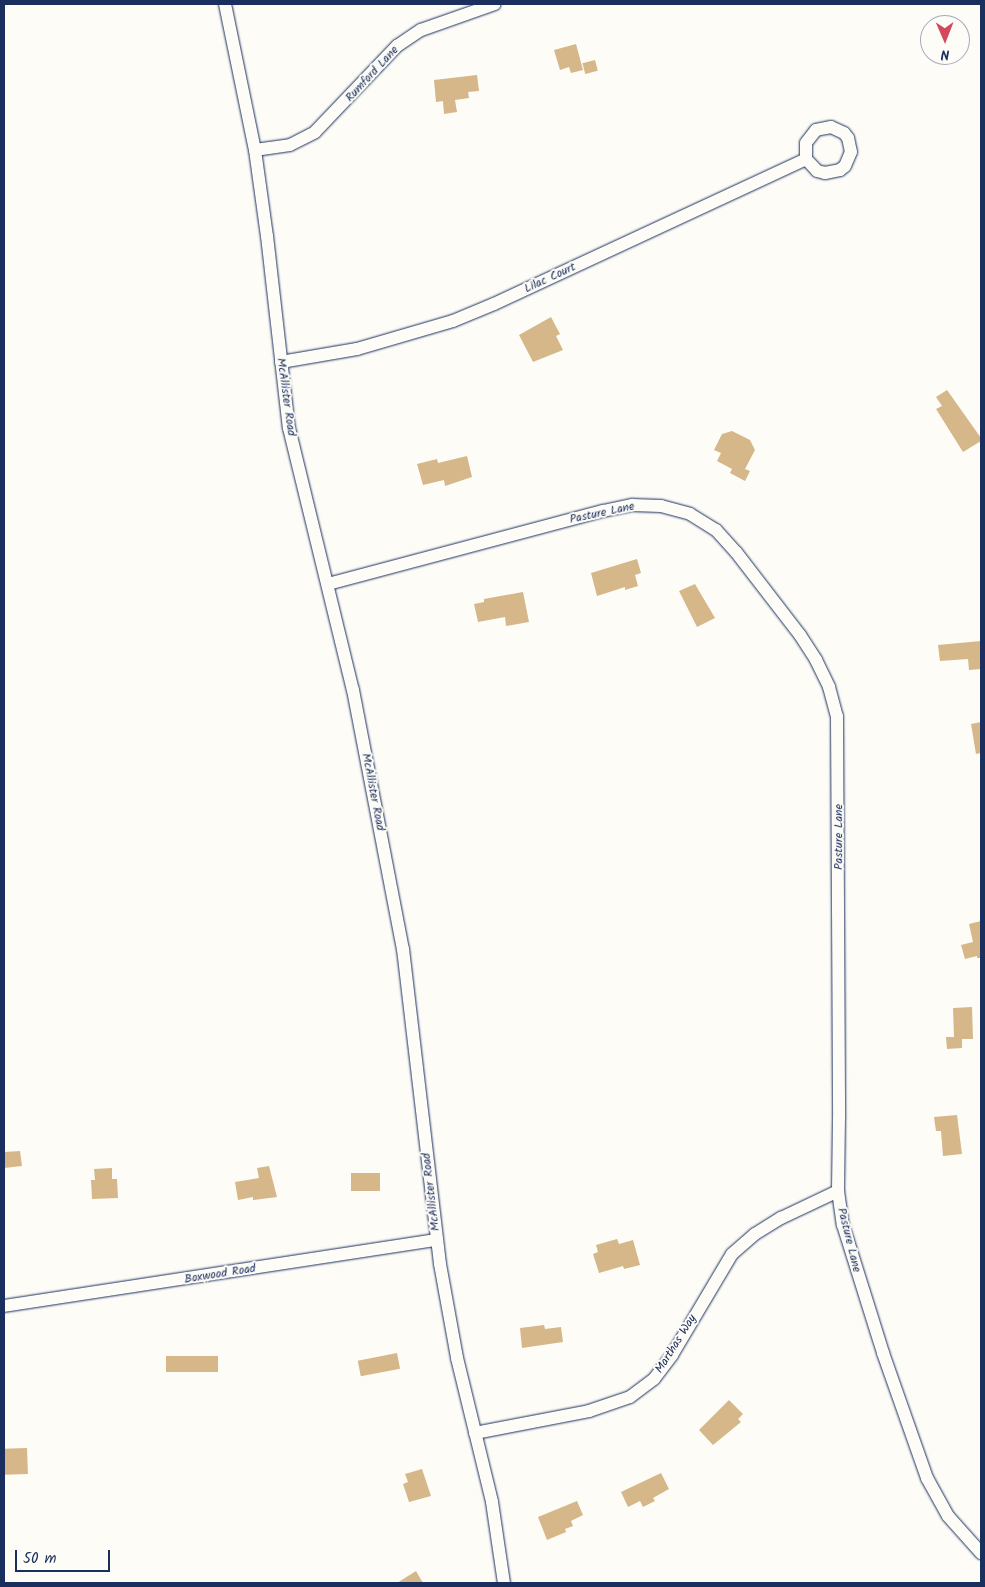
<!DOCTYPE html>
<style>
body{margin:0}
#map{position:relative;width:985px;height:1587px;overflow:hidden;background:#fdfcf7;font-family:Kalam,sans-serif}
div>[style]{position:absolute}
.building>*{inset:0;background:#d5b789;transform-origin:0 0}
.roads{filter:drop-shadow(0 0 1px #1b2f5e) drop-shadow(0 0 1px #1b2f5e)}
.street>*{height:12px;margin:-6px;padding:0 6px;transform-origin:6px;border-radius:6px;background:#fdfcf7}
span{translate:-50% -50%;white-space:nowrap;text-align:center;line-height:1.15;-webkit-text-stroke:4px #fdfcf7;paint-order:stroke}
.street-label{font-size:12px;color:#1b2f5e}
.frame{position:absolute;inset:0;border:5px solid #1b2f5e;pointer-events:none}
.north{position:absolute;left:920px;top:15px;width:50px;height:50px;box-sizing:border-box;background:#fdfcf7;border:1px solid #a3aaba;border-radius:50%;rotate:179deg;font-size:14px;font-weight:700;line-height:20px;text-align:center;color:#1b2f5e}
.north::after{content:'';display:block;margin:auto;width:18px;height:22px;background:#d1495b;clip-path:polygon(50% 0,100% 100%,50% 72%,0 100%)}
.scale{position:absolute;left:15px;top:1550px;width:95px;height:22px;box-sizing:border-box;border:2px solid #1b2f5e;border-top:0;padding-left:6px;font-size:15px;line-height:18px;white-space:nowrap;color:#1b2f5e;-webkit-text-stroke:4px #fdfcf7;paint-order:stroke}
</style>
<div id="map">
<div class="building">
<i style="clip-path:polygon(576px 44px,583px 70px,571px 73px,569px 67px,560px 70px,554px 50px)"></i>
<i style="left:595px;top:60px;width:11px;height:13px;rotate:75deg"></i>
<i style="clip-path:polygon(477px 75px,479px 91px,468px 92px,469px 98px,455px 100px,457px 112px,444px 114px,443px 101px,436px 102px,434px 80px)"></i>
<i style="clip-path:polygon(551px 317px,560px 334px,556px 336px,563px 350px,533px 362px,519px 335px)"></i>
<i style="clip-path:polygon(947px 390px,981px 438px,981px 441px,963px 452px,936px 409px,942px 406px,936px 397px)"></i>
<i style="clip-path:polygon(732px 431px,750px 440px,755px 450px,745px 469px,750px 471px,745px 481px,730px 473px,732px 469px,717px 461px,721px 453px,714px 450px,722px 434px)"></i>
<i style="clip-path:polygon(467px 456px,472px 477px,445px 486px,444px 480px,423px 485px,417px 464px,437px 459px,438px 463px)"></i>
<i style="clip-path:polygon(637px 559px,641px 573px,635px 575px,638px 586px,625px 590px,625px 587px,597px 596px,591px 573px)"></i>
<i style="clip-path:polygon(695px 584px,715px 618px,697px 627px,679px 591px)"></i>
<i style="clip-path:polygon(523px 592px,529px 622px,506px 626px,505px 617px,478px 622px,474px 604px,484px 602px,484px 599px)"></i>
<i style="clip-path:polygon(981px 641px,981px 669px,969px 670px,968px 659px,940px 661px,938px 645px)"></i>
<i style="clip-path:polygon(981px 722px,981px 753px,976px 754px,971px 724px)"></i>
<i style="clip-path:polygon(981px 921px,981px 958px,977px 958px,977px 956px,965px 959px,961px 945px,973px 942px,969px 924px)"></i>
<i style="clip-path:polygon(972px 1007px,973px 1039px,962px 1039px,962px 1048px,947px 1049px,946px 1037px,954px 1037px,953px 1008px)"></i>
<i style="clip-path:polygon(957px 1115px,962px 1154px,943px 1156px,941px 1131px,936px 1131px,934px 1117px)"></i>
<i style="clip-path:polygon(20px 1151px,22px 1166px,4px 1168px,4px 1152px)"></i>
<i style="clip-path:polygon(269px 1166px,277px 1197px,253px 1200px,253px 1197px,238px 1200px,235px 1182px,259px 1178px,257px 1168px)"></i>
<i style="clip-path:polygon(112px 1168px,112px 1179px,117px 1179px,118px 1198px,92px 1199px,91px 1180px,95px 1180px,94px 1169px)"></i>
<i style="left:380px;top:1173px;width:18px;height:29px;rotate:90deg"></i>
<i style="clip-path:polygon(617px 1239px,619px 1244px,633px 1240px,640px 1265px,624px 1269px,623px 1266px,599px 1273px,593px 1254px,598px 1252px,596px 1245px)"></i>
<i style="clip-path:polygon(544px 1325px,545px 1329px,561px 1327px,563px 1342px,522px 1348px,520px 1328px)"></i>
<i style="left:397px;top:1353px;width:16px;height:40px;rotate:79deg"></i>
<i style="left:218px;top:1356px;width:16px;height:52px;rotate:90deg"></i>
<i style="clip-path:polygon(729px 1400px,743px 1414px,738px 1419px,741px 1422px,713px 1445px,699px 1430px)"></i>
<i style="left:27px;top:1448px;width:26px;height:23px;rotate:88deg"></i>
<i style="clip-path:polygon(422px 1469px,431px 1496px,409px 1502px,403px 1484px,408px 1482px,405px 1474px)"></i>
<i style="clip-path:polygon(661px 1473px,669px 1489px,653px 1498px,655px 1501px,643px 1507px,640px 1501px,628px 1507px,621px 1492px)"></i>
<i style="clip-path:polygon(577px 1501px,583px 1515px,571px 1521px,573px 1526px,565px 1529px,566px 1532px,547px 1540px,538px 1517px)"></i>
<i style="clip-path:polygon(416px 1571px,423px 1583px,397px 1583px)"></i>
</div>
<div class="roads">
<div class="street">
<i style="left:225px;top:4px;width:149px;rotate:78.4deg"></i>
<i style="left:255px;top:150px;width:87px;rotate:82.1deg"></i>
<i style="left:267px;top:236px;width:193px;rotate:83.5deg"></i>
<i style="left:289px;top:428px;width:270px;rotate:76.3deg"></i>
<i style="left:353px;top:690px;width:264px;rotate:79.1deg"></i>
<i style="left:403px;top:949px;width:317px;rotate:83.3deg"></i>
<i style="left:440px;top:1264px;width:96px;rotate:79.7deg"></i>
<i style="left:457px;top:1358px;width:148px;rotate:76.3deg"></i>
<i style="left:492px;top:1502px;width:82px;rotate:81.6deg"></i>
<i style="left:255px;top:150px;width:35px;rotate:-8deg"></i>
<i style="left:290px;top:145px;width:28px;rotate:-27deg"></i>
<i style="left:315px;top:132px;width:119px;rotate:-46.4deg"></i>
<i style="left:397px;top:46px;width:29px;rotate:-34deg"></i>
<i style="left:421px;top:30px;width:78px;rotate:-19.4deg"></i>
<i style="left:281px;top:362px;width:77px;rotate:-9.7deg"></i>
<i style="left:357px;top:349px;width:100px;rotate:-16.3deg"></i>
<i style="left:453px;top:321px;width:44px;rotate:-22.5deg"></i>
<i style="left:494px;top:304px;width:344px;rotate:-24.9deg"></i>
<i style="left:806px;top:159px;width:16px;rotate:47deg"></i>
<i style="left:817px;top:171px;width:8px;rotate:14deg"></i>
<i style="left:825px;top:173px;width:15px;rotate:-11deg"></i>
<i style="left:840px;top:170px;width:6px;rotate:-39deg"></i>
<i style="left:845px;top:166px;width:15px;rotate:-67deg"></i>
<i style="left:851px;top:152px;width:14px;rotate:-102deg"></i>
<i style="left:848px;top:138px;width:6px;rotate:-129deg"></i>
<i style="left:844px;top:133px;width:14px;rotate:-155deg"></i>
<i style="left:831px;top:127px;width:15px;rotate:169deg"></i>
<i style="left:816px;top:130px;width:16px;rotate:128deg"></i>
<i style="left:806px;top:143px;width:16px;rotate:90deg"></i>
<i style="left:328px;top:584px;width:285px;rotate:-14.9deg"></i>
<i style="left:603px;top:511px;width:30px;rotate:-12deg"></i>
<i style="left:632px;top:505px;width:29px;rotate:2deg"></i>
<i style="left:661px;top:506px;width:30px;rotate:15deg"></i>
<i style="left:690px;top:514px;width:31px;rotate:32deg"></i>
<i style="left:716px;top:530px;width:30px;rotate:48deg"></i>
<i style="left:736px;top:552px;width:105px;rotate:52.4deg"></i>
<i style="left:800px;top:635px;width:30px;rotate:57deg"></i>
<i style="left:816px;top:660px;width:30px;rotate:64deg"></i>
<i style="left:829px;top:687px;width:30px;rotate:75deg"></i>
<i style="left:837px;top:716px;width:402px;rotate:89.7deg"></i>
<i style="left:839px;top:1118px;width:73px;rotate:90.8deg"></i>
<i style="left:838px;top:1191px;width:34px;rotate:82deg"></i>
<i style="left:843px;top:1225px;width:134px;rotate:72.6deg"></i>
<i style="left:883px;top:1353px;width:133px;rotate:70.6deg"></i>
<i style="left:927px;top:1478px;width:43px;rotate:61.1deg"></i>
<i style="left:948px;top:1516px;width:50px;rotate:48.3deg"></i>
<i style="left:4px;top:1306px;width:438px;rotate:-8.7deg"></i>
<i style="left:475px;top:1433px;width:116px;rotate:-10.9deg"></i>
<i style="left:589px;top:1411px;width:43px;rotate:-18.9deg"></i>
<i style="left:630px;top:1397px;width:30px;rotate:-37deg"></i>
<i style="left:654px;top:1379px;width:30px;rotate:-53deg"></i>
<i style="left:672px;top:1355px;width:117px;rotate:-59.3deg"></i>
<i style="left:732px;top:1254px;width:30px;rotate:-41deg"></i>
<i style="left:755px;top:1234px;width:31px;rotate:-32deg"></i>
<i style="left:781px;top:1218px;width:63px;rotate:-25.3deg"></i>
</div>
</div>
<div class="street-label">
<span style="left:372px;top:74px;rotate:-47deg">Rumford Lane</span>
<span style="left:550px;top:278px;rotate:-25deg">Lilac Court</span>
<span style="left:286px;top:397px;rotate:82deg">McAllister Road</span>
<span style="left:602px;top:513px;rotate:-12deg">Pasture Lane</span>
<span style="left:373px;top:792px;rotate:79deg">McAllister Road</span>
<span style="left:839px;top:837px;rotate:-90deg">Pasture Lane</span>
<span style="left:431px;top:1192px;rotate:-97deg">McAllister Road</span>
<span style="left:849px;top:1240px;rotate:76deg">Pasture Lane</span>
<span style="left:220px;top:1274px;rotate:-9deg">Boxwood Road</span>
<span style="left:676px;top:1344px;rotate:-58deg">Marthas Way</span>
</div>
<div class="frame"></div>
<div class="north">N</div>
<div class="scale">50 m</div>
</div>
